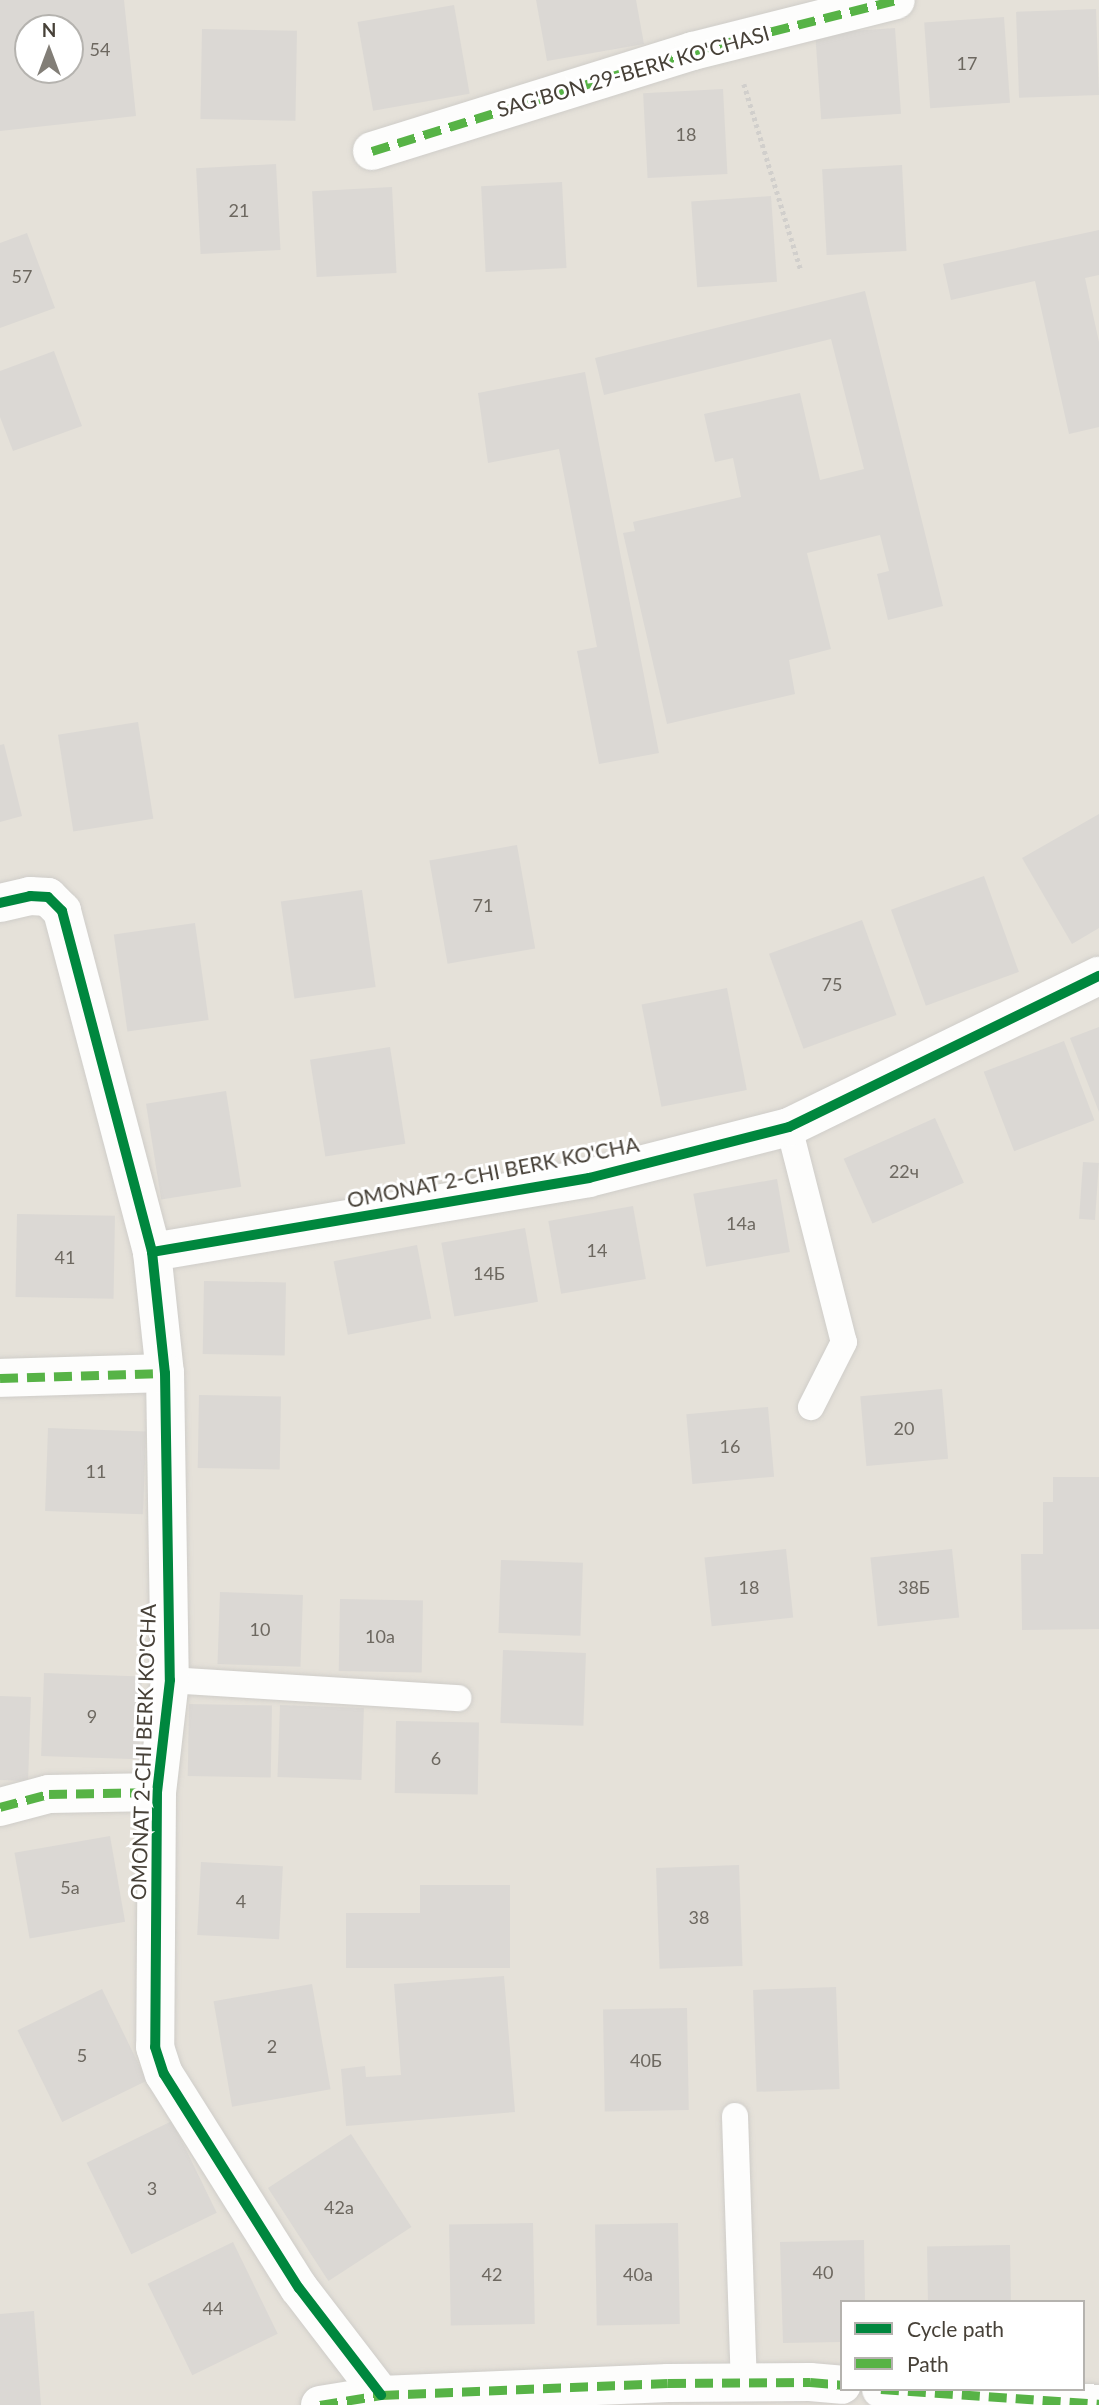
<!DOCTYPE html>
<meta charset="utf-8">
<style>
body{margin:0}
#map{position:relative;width:1099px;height:2405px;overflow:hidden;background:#f1efec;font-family:Lato,sans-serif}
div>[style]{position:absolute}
.residential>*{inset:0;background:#e5e1d9}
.building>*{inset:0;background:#dbd8d4;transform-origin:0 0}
.path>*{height:4.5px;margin-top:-2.25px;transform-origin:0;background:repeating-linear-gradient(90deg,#d1cfcc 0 3.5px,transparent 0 7px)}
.roads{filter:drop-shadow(0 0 2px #cfcdc9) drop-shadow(0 0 2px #cfcdc9)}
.lane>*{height:26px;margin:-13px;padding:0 13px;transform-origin:13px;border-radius:13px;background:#fdfdfc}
.street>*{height:38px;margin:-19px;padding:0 19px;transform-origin:19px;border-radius:19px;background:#fdfdfc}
.quiet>*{height:9px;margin-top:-4.5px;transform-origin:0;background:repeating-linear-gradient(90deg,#57b346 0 18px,transparent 0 27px)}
.cycleway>*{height:10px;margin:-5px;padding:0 5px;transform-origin:5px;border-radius:5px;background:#00873e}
span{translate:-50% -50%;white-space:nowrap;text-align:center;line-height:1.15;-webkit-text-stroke:6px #fff;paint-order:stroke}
.number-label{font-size:18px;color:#6d6860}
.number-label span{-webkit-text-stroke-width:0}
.street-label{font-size:21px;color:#474138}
.legend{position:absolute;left:840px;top:2300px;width:245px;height:91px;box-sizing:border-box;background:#fff;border:2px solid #b5b3af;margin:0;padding:9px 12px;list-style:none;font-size:21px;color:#474138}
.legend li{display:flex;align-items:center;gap:14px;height:35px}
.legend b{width:35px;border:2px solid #b5b3af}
.north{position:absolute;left:14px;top:14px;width:70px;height:70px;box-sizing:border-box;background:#fff;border:2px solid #b5b3af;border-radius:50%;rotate:0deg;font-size:19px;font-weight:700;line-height:28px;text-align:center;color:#474138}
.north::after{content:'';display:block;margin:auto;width:24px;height:32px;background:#827e77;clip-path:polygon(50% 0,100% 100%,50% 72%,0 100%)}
</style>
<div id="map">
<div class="residential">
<i style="clip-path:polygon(evenodd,0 0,1099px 0,1099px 2405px,0 2405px,0 0,28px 28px,70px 28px,70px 70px,28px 70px,28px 28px,0 0,842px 2302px,1083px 2302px,1083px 2389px,842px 2389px,842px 2302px)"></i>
</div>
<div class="building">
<i style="clip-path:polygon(evenodd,0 0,124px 0,136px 116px,0 131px,0 0,28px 28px,70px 28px,70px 70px,28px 70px,28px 28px)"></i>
<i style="clip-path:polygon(536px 0,636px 0,644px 44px,547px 61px)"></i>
<i style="left:454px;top:5px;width:90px;height:98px;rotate:80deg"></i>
<i style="left:1096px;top:9px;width:86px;height:80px;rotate:88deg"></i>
<i style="left:1004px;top:17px;width:86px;height:80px;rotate:86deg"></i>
<i style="left:895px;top:28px;width:86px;height:80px;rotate:86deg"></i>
<i style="left:202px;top:29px;width:95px;height:90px;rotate:1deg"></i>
<i style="left:723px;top:89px;width:85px;height:80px;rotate:87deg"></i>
<i style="left:276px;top:164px;width:86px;height:80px;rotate:87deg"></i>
<i style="left:902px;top:165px;width:86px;height:80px;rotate:87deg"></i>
<i style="left:562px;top:182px;width:86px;height:81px;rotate:87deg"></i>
<i style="left:392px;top:187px;width:86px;height:80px;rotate:87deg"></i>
<i style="left:771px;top:196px;width:86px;height:80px;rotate:86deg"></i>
<i style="clip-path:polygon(1099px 230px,1099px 275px,1085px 278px,1099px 342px,1099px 427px,1069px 434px,1035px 281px,951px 300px,943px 264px)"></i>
<i style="clip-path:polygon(27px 233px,55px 308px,0 328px,0 243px)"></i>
<i style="clip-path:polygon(865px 291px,943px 606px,888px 620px,877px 574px,889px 571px,880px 535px,807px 553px,831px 649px,789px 660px,795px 694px,667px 724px,623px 533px,635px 531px,633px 522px,741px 497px,733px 458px,715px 462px,704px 414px,800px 393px,820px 480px,864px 469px,831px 339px,604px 395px,595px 358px)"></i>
<i style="clip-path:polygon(54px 351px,82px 426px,13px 451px,0 417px,0 371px)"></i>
<i style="clip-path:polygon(585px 372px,659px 753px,599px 764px,577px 651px,597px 647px,559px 449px,488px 463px,478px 393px)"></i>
<i style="left:138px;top:722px;width:98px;height:81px;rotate:81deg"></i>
<i style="clip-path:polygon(4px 744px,22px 816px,0 822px,0 745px)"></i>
<i style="clip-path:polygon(1099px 814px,1099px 928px,1072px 944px,1022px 858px)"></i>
<i style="left:517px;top:845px;width:105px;height:89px;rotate:80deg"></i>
<i style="left:984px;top:876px;width:102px;height:99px;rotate:70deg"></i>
<i style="left:362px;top:890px;width:98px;height:82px;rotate:82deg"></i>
<i style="left:862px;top:920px;width:101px;height:99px;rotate:70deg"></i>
<i style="left:195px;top:923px;width:98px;height:82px;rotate:82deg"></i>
<i style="left:727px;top:988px;width:104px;height:87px;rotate:79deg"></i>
<i style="clip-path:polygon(1099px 1027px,1099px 1112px,1070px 1038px)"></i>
<i style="left:1064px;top:1041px;width:85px;height:86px;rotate:69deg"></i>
<i style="left:390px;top:1047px;width:98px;height:81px;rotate:81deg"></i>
<i style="left:226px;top:1091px;width:97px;height:81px;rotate:81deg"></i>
<i style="left:935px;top:1118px;width:71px;height:100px;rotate:66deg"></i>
<i style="left:1083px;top:1162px;width:16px;height:57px;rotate:4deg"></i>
<i style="left:777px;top:1179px;width:74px;height:85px;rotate:80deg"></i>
<i style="left:633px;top:1206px;width:74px;height:86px;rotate:80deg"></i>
<i style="left:17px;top:1214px;width:98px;height:83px;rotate:1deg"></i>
<i style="left:525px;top:1228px;width:75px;height:85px;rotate:80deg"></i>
<i style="left:417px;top:1245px;width:75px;height:85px;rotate:79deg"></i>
<i style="left:204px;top:1281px;width:82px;height:73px;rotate:1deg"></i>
<i style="left:942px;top:1389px;width:70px;height:82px;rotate:85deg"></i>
<i style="left:199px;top:1395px;width:82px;height:73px;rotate:1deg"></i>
<i style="left:768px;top:1407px;width:70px;height:82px;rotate:85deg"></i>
<i style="left:48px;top:1428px;width:98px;height:83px;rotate:2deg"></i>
<i style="clip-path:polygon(1053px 1477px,1099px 1477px,1099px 1629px,1022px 1630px,1021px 1554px,1043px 1554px,1043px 1502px,1053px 1502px)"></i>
<i style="left:786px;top:1549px;width:69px;height:82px;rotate:84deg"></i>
<i style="left:952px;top:1549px;width:69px;height:82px;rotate:84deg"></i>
<i style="left:501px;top:1560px;width:82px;height:73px;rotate:2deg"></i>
<i style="left:220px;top:1592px;width:83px;height:72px;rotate:2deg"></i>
<i style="left:340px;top:1599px;width:83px;height:72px;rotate:1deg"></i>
<i style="left:503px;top:1650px;width:83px;height:73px;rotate:2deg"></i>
<i style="left:44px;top:1673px;width:98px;height:83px;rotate:2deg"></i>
<i style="left:0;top:1696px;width:31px;height:84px;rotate:2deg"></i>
<i style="left:189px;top:1704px;width:83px;height:72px;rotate:1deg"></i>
<i style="left:280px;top:1705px;width:84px;height:72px;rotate:2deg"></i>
<i style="left:396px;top:1721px;width:83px;height:72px;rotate:1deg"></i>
<i style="left:110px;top:1836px;width:87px;height:97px;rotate:80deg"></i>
<i style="left:201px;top:1862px;width:82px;height:73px;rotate:3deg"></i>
<i style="left:739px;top:1865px;width:101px;height:83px;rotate:88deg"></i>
<i style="clip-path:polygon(420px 1885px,510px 1885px,510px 1968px,346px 1968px,346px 1913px,420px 1913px)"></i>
<i style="clip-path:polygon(504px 1976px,515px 2112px,346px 2126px,341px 2069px,365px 2066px,366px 2077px,401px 2075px,394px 1984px)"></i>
<i style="left:312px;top:1984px;width:107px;height:100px;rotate:80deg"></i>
<i style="left:836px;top:1987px;width:102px;height:83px;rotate:88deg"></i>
<i style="left:102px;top:1989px;width:102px;height:94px;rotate:64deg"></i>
<i style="left:687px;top:2008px;width:102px;height:84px;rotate:89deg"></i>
<i style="left:172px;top:2121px;width:102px;height:95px;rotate:64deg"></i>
<i style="left:351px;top:2134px;width:111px;height:99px;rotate:57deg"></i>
<i style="left:533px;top:2223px;width:101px;height:84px;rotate:89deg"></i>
<i style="left:678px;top:2223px;width:101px;height:83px;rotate:89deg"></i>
<i style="clip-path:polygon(864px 2240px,865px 2302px,842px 2302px,842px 2342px,783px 2343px,780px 2242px)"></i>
<i style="left:233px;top:2242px;width:102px;height:95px;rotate:64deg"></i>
<i style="left:1010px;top:2245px;width:57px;height:83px;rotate:89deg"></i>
<i style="clip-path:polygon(34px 2311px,41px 2405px,0 2405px,0 2314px)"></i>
</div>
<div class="path">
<i style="left:744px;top:84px;width:195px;rotate:73deg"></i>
</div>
<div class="roads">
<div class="lane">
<i style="left:789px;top:1127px;width:222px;rotate:75.7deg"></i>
<i style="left:844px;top:1342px;width:73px;rotate:116.9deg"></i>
<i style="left:170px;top:1680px;width:289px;rotate:3.6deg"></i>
<i style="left:735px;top:2116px;width:266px;rotate:88.1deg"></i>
</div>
<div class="street">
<i style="left:372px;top:151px;width:336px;rotate:-17.3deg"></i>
<i style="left:693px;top:51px;width:209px;rotate:-14.1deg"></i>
<i style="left:0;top:903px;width:31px;rotate:-13deg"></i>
<i style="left:30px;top:896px;width:18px;rotate:3deg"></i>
<i style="left:48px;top:897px;width:20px;rotate:45deg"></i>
<i style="left:62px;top:911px;width:353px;rotate:75.2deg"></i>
<i style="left:152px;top:1252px;width:122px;rotate:83.9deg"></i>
<i style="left:165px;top:1373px;width:307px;rotate:89.1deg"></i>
<i style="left:170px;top:1680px;width:113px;rotate:96.6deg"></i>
<i style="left:157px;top:1792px;width:255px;rotate:90.4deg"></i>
<i style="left:155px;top:2047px;width:28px;rotate:72deg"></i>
<i style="left:164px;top:2074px;width:253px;rotate:57.8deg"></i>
<i style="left:299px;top:2288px;width:135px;rotate:52.5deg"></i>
<i style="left:152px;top:1252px;width:443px;rotate:-9.6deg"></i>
<i style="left:589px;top:1178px;width:206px;rotate:-14.3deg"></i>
<i style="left:789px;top:1127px;width:345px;rotate:-26deg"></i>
<i style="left:0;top:1378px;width:165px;rotate:-1.7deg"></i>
<i style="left:0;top:1807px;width:51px;rotate:-14.9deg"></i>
<i style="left:49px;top:1794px;width:108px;rotate:-1.1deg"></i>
<i style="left:881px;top:2389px;width:219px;rotate:3.9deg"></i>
<i style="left:320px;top:2405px;width:62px;rotate:-9.3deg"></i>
<i style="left:381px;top:2395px;width:287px;rotate:-2.4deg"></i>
<i style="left:668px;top:2383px;width:142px;rotate:-0.4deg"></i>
<i style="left:810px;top:2382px;width:32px;rotate:5deg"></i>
</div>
</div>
<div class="quiet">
<i style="left:372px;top:151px;width:336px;rotate:-17.3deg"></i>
<i style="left:693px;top:51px;width:209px;rotate:-14.1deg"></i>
<i style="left:0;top:1378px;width:165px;rotate:-1.7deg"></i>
<i style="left:0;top:1807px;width:51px;rotate:-14.9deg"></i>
<i style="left:49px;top:1794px;width:108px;rotate:-1.1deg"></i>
<i style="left:881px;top:2389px;width:219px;rotate:3.9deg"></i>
<i style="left:320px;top:2405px;width:62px;rotate:-9.3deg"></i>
<i style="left:381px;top:2395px;width:287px;rotate:-2.4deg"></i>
<i style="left:668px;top:2383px;width:142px;rotate:-0.4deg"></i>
<i style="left:810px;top:2382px;width:32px;rotate:5deg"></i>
</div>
<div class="cycleway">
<i style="left:0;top:903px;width:31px;rotate:-13deg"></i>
<i style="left:30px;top:896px;width:18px;rotate:3deg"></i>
<i style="left:48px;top:897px;width:20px;rotate:45deg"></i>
<i style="left:62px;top:911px;width:353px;rotate:75.2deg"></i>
<i style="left:152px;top:1252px;width:122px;rotate:83.9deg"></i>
<i style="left:165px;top:1373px;width:307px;rotate:89.1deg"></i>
<i style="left:170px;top:1680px;width:113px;rotate:96.6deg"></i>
<i style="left:157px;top:1792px;width:255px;rotate:90.4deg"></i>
<i style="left:155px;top:2047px;width:28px;rotate:72deg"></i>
<i style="left:164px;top:2074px;width:253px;rotate:57.8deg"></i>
<i style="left:299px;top:2288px;width:135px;rotate:52.5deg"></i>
<i style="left:152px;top:1252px;width:443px;rotate:-9.6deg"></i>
<i style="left:589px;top:1178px;width:206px;rotate:-14.3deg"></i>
<i style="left:789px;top:1127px;width:345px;rotate:-26deg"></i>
</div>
<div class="number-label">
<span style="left:100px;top:49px">54</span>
<span style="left:967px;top:63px">17</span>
<span style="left:686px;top:134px">18</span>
<span style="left:239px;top:210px">21</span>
<span style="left:22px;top:276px">57</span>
<span style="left:483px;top:905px">71</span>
<span style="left:832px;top:984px">75</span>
<span style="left:904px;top:1171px">22ч</span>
<span style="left:741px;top:1223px">14а</span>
<span style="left:597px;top:1250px">14</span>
<span style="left:65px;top:1257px">41</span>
<span style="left:489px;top:1273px">14Б</span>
<span style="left:904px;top:1428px">20</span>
<span style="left:730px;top:1446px">16</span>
<span style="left:96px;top:1471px">11</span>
<span style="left:749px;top:1587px">18</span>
<span style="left:914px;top:1587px">38Б</span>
<span style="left:260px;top:1629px">10</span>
<span style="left:380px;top:1636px">10а</span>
<span style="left:92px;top:1716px">9</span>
<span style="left:436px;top:1758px">6</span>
<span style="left:70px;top:1887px">5a</span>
<span style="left:241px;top:1901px">4</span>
<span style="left:699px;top:1917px">38</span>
<span style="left:272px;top:2046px">2</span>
<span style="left:82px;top:2055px">5</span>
<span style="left:646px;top:2060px">40Б</span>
<span style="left:152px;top:2188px">3</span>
<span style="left:339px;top:2207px">42а</span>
<span style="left:823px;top:2272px">40</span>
<span style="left:492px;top:2274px">42</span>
<span style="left:638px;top:2274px">40а</span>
<span style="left:213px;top:2308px">44</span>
</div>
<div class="street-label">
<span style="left:633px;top:71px;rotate:-16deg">SAG'BON 29-BERK KO'CHASI</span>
<span style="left:493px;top:1172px;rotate:-11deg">OMONAT 2-CHI BERK KO'CHA</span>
<span style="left:143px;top:1752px;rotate:-88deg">OMONAT 2-CHI BERK KO'CHA</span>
</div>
<ul class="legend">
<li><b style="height:9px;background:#00873e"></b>Cycle path</li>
<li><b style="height:9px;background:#57b346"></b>Path</li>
</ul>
<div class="north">N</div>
</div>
